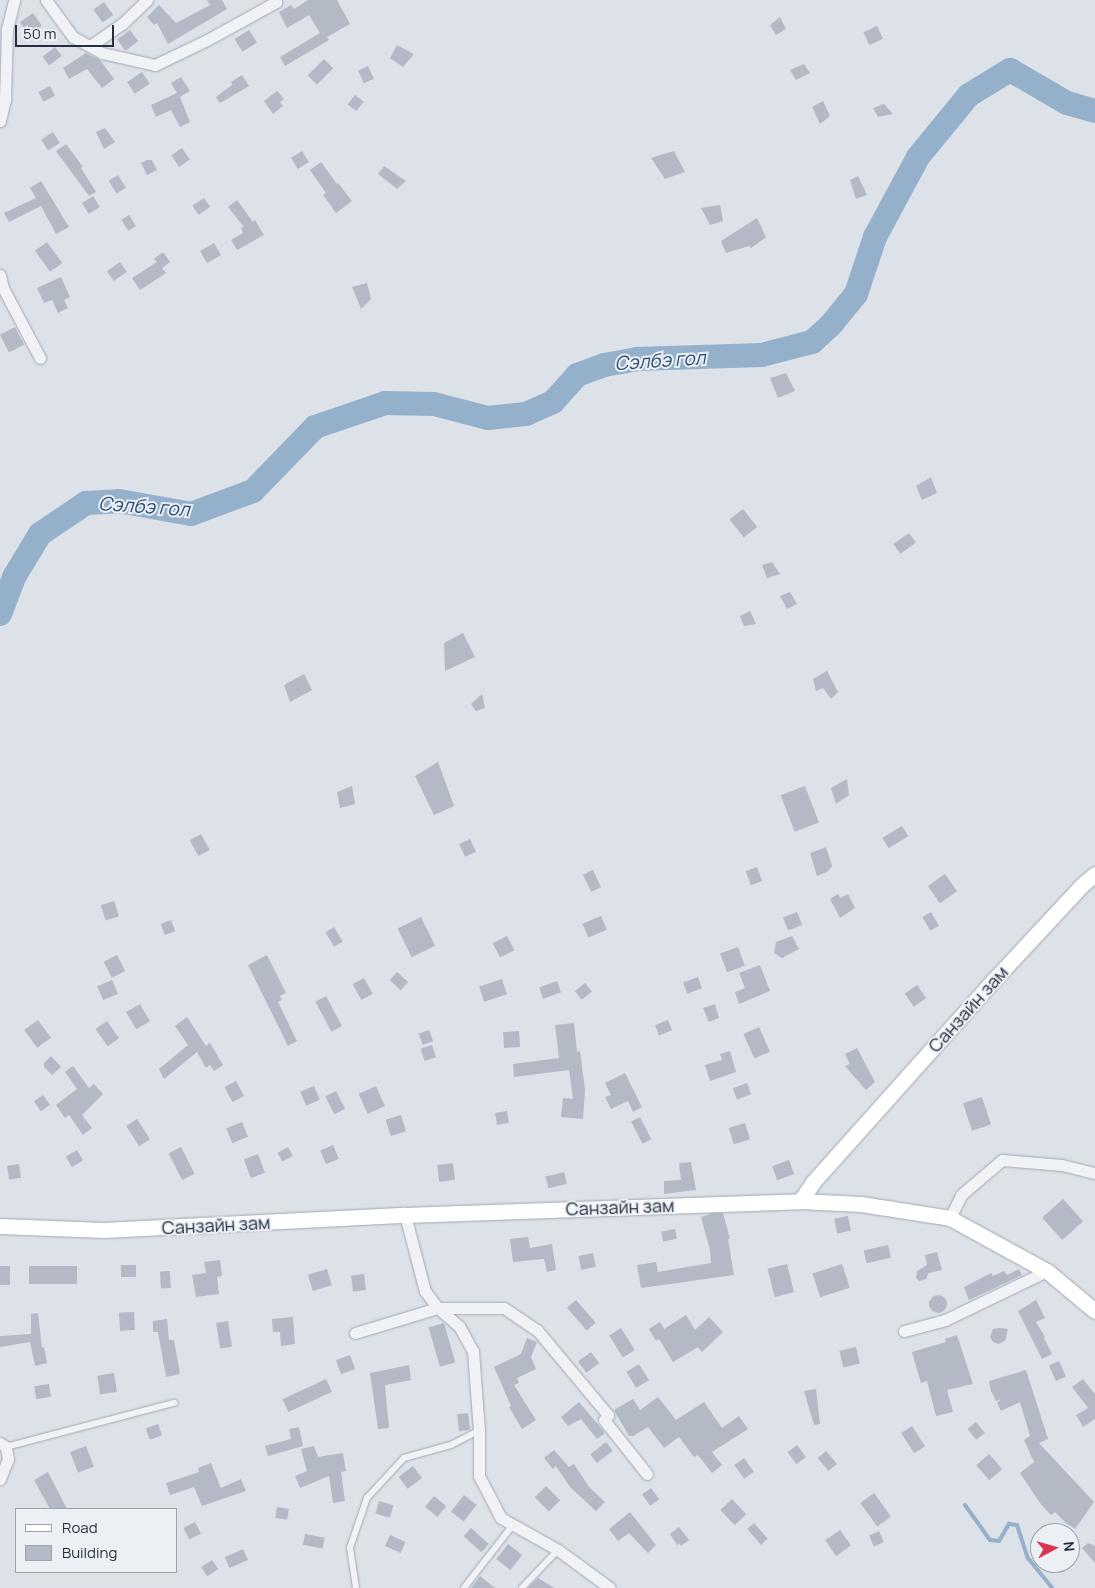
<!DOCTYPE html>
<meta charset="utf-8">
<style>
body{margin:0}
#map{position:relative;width:1095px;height:1588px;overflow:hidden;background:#dde1e8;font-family:Manrope,sans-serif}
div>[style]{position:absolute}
.stream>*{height:4px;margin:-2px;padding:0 2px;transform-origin:2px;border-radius:2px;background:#95b0cb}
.river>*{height:24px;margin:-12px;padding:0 12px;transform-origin:12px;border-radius:12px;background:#95b0cb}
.building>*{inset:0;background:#b3bac5;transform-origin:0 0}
.round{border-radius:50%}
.roads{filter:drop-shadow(0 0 1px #a2a8b2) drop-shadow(0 0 1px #a2a8b2)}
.lane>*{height:5.5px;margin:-2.75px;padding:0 2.75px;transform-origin:2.75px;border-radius:2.75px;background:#f0f2f6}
.street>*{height:11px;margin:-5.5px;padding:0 5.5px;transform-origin:5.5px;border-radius:5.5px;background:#f0f2f6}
.secondary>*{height:15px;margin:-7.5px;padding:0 7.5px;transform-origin:7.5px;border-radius:7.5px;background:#fff}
span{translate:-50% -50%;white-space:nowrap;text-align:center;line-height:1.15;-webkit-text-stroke:4px #ecf0f5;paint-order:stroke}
.street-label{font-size:18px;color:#252f3f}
.water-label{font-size:19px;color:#2d4f76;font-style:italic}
.legend{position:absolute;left:15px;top:1508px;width:162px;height:65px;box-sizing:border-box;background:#ecf0f5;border:1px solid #9ca3ac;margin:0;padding:6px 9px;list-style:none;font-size:15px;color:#252f3f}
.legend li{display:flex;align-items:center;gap:10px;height:25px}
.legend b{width:25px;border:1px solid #9ca3ac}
.north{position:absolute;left:1030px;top:1523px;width:50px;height:50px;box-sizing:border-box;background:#ecf0f5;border:1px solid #9ca3ac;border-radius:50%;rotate:84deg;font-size:14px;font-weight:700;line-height:20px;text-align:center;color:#252f3f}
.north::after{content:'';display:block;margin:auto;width:18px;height:22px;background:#d73753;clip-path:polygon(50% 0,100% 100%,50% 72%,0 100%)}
.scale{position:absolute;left:15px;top:25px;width:99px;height:22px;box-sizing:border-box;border:2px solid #252f3f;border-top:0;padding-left:6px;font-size:15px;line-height:18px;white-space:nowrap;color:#252f3f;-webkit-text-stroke:4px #ecf0f5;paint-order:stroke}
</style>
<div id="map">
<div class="stream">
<i style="left:965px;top:1505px;width:43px;rotate:54.5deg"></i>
<i style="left:990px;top:1540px;width:9px;rotate:6deg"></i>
<i style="left:999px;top:1541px;width:20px;rotate:-60deg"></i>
<i style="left:1009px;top:1524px;width:8px;rotate:7deg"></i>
<i style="left:1017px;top:1525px;width:35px;rotate:72deg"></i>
<i style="left:1028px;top:1558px;width:38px;rotate:51deg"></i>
</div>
<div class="river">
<i style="left:0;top:614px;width:40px;rotate:-69deg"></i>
<i style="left:14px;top:577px;width:50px;rotate:-58.8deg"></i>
<i style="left:40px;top:534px;width:55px;rotate:-34deg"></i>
<i style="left:86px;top:503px;width:33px;rotate:-3deg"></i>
<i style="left:119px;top:501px;width:73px;rotate:10.2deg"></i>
<i style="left:191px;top:514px;width:66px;rotate:-20.4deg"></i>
<i style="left:253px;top:491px;width:89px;rotate:-45.9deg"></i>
<i style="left:315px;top:427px;width:74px;rotate:-18.9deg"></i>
<i style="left:385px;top:403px;width:49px;rotate:1.2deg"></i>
<i style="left:434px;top:404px;width:56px;rotate:14.5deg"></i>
<i style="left:488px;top:418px;width:38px;rotate:-6deg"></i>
<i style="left:526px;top:414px;width:30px;rotate:-24deg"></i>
<i style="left:553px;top:402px;width:36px;rotate:-48deg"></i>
<i style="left:577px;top:375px;width:29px;rotate:-20deg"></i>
<i style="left:604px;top:365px;width:34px;rotate:-10deg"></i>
<i style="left:637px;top:359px;width:125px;rotate:-1.8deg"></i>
<i style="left:762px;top:355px;width:52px;rotate:-14.6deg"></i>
<i style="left:812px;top:342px;width:24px;rotate:-42deg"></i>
<i style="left:830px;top:326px;width:41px;rotate:-50.9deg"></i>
<i style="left:856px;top:294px;width:60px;rotate:-71.6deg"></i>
<i style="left:875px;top:237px;width:91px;rotate:-61.7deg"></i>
<i style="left:918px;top:157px;width:80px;rotate:-50.6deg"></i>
<i style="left:969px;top:95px;width:48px;rotate:-31.4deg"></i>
<i style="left:1010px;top:70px;width:66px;rotate:30.1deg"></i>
<i style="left:1067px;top:103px;width:29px;rotate:16deg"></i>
</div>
<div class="building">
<i style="clip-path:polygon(207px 0,222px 0,227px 9px,168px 44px,157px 23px,154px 25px,147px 17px,159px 5px,176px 23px,210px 5px)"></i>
<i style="clip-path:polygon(308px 0,337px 0,350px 24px,327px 37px,329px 40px,285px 66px,280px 57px,320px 33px,309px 15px,287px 28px,279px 12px,291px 5px,294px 9px)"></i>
<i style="left:104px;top:2px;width:16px;height:13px;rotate:55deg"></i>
<i style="left:33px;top:13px;width:16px;height:16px;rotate:55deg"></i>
<i style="clip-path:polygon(780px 17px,786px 29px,776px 35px,770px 25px)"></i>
<i style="left:877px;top:26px;width:14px;height:15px;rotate:65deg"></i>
<i style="left:130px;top:30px;width:14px;height:16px;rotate:54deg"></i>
<i style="left:249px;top:30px;width:15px;height:17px;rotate:58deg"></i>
<i style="clip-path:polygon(397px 45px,414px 54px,403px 67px,390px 58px)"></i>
<i style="left:55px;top:47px;width:11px;height:16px;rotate:52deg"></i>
<i style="clip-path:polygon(86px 53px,100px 60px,114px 79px,102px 88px,87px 69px,69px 79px,63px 68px)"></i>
<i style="left:324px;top:59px;width:13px;height:23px;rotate:45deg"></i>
<i style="clip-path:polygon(804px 64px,810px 73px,796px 80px,790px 70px)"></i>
<i style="left:368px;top:66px;width:14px;height:11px;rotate:65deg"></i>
<i style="left:142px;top:72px;width:14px;height:18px;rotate:56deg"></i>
<i style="clip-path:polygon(242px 75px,249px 86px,220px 103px,216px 97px,232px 85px,231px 82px)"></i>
<i style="clip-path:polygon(181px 77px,190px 91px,180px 97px,190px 122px,180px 127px,171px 110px,156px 117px,151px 105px,177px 93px,171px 83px)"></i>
<i style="left:50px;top:86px;width:11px;height:13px;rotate:63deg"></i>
<i style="clip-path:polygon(277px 91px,284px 99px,280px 102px,283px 106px,273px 114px,264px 101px)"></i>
<i style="left:355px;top:95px;width:11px;height:12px;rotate:38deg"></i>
<i style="clip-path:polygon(823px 101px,830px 116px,820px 124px,812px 107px)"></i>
<i style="clip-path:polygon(884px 104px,893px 114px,878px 117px,873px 108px)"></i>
<i style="clip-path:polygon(105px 128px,115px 142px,104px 149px,96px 132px)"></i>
<i style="left:53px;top:132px;width:13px;height:14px;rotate:58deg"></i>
<i style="clip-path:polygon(66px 144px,83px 167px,81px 168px,96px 192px,89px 196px,56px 151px)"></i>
<i style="left:182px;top:148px;width:14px;height:13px;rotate:56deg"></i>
<i style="left:302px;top:151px;width:13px;height:13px;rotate:58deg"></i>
<i style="clip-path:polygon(674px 151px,685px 172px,665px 179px,651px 158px)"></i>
<i style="clip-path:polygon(147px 160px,152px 160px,157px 170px,147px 175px,141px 163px)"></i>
<i style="clip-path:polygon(321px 162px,337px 184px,338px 183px,352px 201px,336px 213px,323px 195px,326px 193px,310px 170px)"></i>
<i style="clip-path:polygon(384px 166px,406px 181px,397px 189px,378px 174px)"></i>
<i style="left:118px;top:175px;width:15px;height:11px;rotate:58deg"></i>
<i style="clip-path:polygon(858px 176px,867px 195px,856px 199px,850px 180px)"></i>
<i style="clip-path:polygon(41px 181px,69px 227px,56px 234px,41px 206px,9px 222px,4px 213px,36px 198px,30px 188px)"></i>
<i style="left:93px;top:196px;width:13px;height:13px;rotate:58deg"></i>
<i style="left:204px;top:198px;width:11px;height:14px;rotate:56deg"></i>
<i style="clip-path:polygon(237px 200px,253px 222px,255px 220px,264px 235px,237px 250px,231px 240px,243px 233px,241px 228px,244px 227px,228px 207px)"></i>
<i style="clip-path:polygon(720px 205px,723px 221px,710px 225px,701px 208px)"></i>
<i style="left:129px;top:215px;width:13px;height:9px;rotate:58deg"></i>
<i style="clip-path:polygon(757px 218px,766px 237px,751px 248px,749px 246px,726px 253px,721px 241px)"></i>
<i style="left:47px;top:242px;width:26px;height:15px;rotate:54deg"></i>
<i style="left:214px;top:243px;width:14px;height:16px;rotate:60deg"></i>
<i style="clip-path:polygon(163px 252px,170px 262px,162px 268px,166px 273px,140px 290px,132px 278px,157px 262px,154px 259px)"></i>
<i style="left:120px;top:262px;width:12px;height:16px;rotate:55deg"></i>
<i style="clip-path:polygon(61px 277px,70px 297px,64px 300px,68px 308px,58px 313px,52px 300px,44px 303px,37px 288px)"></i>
<i style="clip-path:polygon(367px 283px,371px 299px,361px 309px,352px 287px)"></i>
<i style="left:15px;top:327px;width:20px;height:17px;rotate:63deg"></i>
<i style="clip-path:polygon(786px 373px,795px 391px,778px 398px,770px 378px)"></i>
<i style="clip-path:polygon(931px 477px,937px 493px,922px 500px,916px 486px)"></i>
<i style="left:743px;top:509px;width:23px;height:17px;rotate:52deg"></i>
<i style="left:909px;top:533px;width:12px;height:19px;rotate:55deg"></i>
<i style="clip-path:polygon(772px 562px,780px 574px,767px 578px,762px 565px)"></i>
<i style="clip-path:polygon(790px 592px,797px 604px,787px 609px,780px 596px)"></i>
<i style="clip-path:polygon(750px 611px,756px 624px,744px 626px,740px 616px)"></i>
<i style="clip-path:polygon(463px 633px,475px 657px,445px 671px,444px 643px)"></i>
<i style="clip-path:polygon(827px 671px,838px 692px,831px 699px,823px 688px,816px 691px,813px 679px)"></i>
<i style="clip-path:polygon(304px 674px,312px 690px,290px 702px,284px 685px)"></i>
<i style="clip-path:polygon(482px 694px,485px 708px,476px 711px,471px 704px)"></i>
<i style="clip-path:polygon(438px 762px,454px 806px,434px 815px,415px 776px)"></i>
<i style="clip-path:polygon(847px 779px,849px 795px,836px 804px,831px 788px)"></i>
<i style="clip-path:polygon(352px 786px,355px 804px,340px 808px,337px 792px)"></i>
<i style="left:805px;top:786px;width:39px;height:26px;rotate:69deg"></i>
<i style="left:902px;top:826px;width:12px;height:23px;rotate:59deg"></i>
<i style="left:201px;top:834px;width:18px;height:13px;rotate:61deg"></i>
<i style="left:470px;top:839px;width:14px;height:12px;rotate:65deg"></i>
<i style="clip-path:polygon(826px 847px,832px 866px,827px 872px,817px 876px,810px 853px)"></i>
<i style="left:757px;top:867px;width:15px;height:12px;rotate:70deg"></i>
<i style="left:593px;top:870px;width:19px;height:11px;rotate:65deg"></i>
<i style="left:945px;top:874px;width:21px;height:21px;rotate:55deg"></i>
<i style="clip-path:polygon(838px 894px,840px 898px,848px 894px,855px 908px,840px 918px,830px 899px)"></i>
<i style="left:114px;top:901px;width:16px;height:14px;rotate:72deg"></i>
<i style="left:797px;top:912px;width:14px;height:15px;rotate:69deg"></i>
<i style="left:931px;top:912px;width:16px;height:10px;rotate:60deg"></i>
<i style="left:601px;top:916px;width:15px;height:20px;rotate:67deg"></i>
<i style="left:421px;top:917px;width:32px;height:26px;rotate:64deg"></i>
<i style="left:171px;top:920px;width:12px;height:11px;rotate:70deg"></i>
<i style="left:334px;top:927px;width:17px;height:10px;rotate:59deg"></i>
<i style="left:507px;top:936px;width:16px;height:16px;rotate:63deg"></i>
<i style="clip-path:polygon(792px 936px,799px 949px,782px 958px,774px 953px,776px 942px)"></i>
<i style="left:738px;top:947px;width:20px;height:19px;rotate:70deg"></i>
<i style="left:117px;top:955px;width:18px;height:15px;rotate:63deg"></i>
<i style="clip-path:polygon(267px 955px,286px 993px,280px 996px,282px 1000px,278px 1002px,297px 1041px,288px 1046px,248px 965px)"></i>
<i style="clip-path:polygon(760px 965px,770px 991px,739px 1004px,735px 992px,745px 988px,739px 973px)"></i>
<i style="left:397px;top:972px;width:15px;height:11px;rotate:42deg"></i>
<i style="left:698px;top:977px;width:12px;height:16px;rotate:70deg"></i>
<i style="left:364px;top:978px;width:18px;height:13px;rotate:61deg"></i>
<i style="left:502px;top:979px;width:16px;height:24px;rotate:72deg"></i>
<i style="left:112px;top:980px;width:15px;height:16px;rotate:67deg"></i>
<i style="left:557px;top:981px;width:12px;height:19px;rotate:70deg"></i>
<i style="left:585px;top:983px;width:11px;height:13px;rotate:52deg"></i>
<i style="left:917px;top:985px;width:16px;height:15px;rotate:55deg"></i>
<i style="left:326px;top:996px;width:34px;height:12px;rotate:62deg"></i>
<i style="left:140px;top:1004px;width:20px;height:16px;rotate:60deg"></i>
<i style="clip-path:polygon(715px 1004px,719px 1018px,709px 1022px,703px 1008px)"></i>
<i style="clip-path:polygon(187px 1017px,206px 1046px,210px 1043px,223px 1065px,214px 1071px,210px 1065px,206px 1068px,197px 1052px,164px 1079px,159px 1069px,188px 1045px,175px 1026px)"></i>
<i style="left:38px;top:1020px;width:22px;height:17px;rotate:54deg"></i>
<i style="left:668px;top:1020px;width:11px;height:14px;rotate:68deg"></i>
<i style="left:107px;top:1021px;width:21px;height:14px;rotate:55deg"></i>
<i style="clip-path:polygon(574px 1023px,577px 1052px,580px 1051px,585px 1090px,583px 1119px,561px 1117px,563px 1098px,573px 1099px,569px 1070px,514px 1077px,513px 1064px,559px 1058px,555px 1025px)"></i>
<i style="left:759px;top:1027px;width:27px;height:17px;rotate:66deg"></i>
<i style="left:429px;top:1030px;width:12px;height:11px;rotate:70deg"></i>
<i style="left:519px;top:1031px;width:16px;height:16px;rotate:86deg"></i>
<i style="left:432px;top:1045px;width:13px;height:12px;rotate:72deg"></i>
<i style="clip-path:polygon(857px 1048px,875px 1082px,866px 1090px,845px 1066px,850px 1064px,845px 1054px)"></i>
<i style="clip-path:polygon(730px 1051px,736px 1072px,710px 1081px,705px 1065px,722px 1060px,720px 1054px)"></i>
<i style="clip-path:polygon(51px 1056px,61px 1067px,52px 1075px,44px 1067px,44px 1063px)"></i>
<i style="clip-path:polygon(73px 1066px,89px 1088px,94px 1084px,103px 1094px,82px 1115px,92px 1128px,83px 1135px,69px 1115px,65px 1118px,56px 1105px,77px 1089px,65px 1072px)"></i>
<i style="clip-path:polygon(625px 1073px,642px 1107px,633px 1112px,628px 1101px,611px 1109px,605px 1097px,611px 1095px,605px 1083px)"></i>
<i style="left:236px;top:1081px;width:17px;height:13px;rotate:62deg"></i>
<i style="left:747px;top:1083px;width:12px;height:15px;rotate:70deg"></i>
<i style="left:314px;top:1086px;width:15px;height:15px;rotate:67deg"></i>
<i style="left:376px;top:1086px;width:22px;height:19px;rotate:66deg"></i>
<i style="left:336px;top:1091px;width:20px;height:12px;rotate:63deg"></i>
<i style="left:43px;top:1095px;width:12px;height:11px;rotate:55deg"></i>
<i style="left:982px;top:1097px;width:29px;height:20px;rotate:72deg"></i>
<i style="left:507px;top:1111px;width:12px;height:12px;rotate:81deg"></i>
<i style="left:401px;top:1115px;width:17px;height:16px;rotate:73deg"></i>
<i style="left:640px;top:1117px;width:25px;height:10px;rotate:63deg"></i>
<i style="left:137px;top:1119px;width:24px;height:13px;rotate:57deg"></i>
<i style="left:242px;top:1122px;width:16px;height:17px;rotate:68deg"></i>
<i style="left:745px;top:1123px;width:17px;height:17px;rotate:73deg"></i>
<i style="left:333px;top:1145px;width:15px;height:14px;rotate:67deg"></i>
<i style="left:181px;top:1147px;width:30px;height:14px;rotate:63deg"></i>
<i style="left:288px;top:1147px;width:10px;height:12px;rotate:61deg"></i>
<i style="left:77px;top:1150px;width:12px;height:13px;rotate:59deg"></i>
<i style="left:258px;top:1154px;width:20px;height:15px;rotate:70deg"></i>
<i style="left:789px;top:1160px;width:15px;height:18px;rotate:70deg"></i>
<i style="clip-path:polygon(691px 1162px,696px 1190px,664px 1194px,664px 1181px,681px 1180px,679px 1163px)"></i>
<i style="left:453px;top:1163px;width:17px;height:16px;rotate:83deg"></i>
<i style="left:19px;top:1164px;width:14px;height:12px;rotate:82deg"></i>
<i style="left:564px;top:1172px;width:12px;height:19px;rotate:76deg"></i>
<i style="left:1063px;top:1199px;width:30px;height:28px;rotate:48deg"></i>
<i style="clip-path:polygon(714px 1213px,723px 1213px,730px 1239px,728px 1239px,734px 1275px,641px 1288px,637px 1265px,656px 1262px,658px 1272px,711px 1263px,710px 1250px,701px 1217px)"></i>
<i style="left:848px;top:1216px;width:15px;height:14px;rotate:79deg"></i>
<i style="left:675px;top:1229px;width:10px;height:14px;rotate:79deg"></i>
<i style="clip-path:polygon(528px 1237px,530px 1248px,552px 1244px,556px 1270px,547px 1272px,544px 1259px,513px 1262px,510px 1239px)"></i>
<i style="left:888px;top:1245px;width:13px;height:25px;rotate:77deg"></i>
<i style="clip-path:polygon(937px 1252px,942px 1270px,929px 1273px,929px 1272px,926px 1279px,919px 1281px,916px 1278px,917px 1271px,927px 1265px,925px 1255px)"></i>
<i style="left:593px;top:1253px;width:14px;height:15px;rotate:78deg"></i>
<i style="clip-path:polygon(220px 1260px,222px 1276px,217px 1277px,219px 1294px,196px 1297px,192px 1275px,206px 1273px,204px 1262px)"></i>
<i style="left:787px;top:1264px;width:29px;height:20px;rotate:76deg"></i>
<i style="left:842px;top:1264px;width:25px;height:31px;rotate:72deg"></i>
<i style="left:121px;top:1265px;width:15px;height:12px"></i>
<i style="left:0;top:1266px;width:10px;height:19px"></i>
<i style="left:77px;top:1266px;width:18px;height:48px;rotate:90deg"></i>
<i style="left:327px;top:1269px;width:17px;height:20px;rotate:73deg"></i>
<i style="clip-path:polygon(1019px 1269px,1022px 1275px,969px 1300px,964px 1287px,991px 1273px,993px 1276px,1004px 1271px,1007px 1275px)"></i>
<i style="left:170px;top:1271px;width:17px;height:10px;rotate:87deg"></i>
<i style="left:364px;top:1274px;width:16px;height:13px;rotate:83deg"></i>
<i class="round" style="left:929px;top:1295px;width:18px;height:18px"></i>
<i style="left:576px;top:1300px;width:30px;height:12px;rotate:49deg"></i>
<i style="clip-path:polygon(1036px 1300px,1045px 1318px,1036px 1322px,1045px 1337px,1044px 1338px,1052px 1354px,1042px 1359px,1018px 1311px)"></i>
<i style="left:134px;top:1312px;width:18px;height:15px;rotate:87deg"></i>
<i style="clip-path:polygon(38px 1313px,42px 1348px,44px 1347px,47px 1363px,35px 1366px,30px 1342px,0 1347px,0 1336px,31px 1334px,31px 1314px)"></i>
<i style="clip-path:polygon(686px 1315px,695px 1330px,709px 1317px,723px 1332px,702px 1352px,698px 1347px,673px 1362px,659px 1339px,656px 1341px,649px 1329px,660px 1322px,664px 1329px)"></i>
<i style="clip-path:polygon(293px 1317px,295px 1344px,281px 1346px,280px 1332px,273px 1332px,272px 1319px)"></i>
<i style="clip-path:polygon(167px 1319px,169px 1340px,174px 1340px,180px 1374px,166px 1377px,158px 1332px,153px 1332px,153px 1321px)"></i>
<i style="left:228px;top:1321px;width:26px;height:12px;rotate:81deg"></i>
<i style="left:444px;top:1323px;width:41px;height:16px;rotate:74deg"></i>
<i style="left:621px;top:1328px;width:26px;height:14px;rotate:58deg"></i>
<i style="clip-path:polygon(999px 1328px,1008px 1329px,1005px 1341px,998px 1344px,993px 1342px,990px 1337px,993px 1329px)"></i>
<i style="clip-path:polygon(957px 1335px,973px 1384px,947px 1390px,953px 1412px,936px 1416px,927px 1381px,921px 1383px,912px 1352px,946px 1342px,945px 1339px)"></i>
<i style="clip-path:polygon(527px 1338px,537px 1342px,531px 1357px,536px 1369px,517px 1378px,519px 1383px,514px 1385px,536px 1420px,522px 1429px,509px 1407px,511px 1406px,494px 1367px,521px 1354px)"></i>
<i style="left:856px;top:1347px;width:17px;height:17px;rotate:77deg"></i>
<i style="left:591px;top:1352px;width:14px;height:16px;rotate:54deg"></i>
<i style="left:350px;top:1355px;width:15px;height:15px;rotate:70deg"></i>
<i style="left:1059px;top:1361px;width:17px;height:11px;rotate:66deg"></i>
<i style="left:639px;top:1364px;width:19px;height:15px;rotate:58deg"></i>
<i style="clip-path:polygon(409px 1365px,411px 1380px,385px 1385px,389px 1428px,378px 1429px,370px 1373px)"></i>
<i style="clip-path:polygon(1026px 1370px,1048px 1439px,1039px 1443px,1094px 1502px,1075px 1529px,1066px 1523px,1055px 1512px,1051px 1515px,1040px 1503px,1020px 1473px,1034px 1462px,1024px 1440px,1030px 1436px,1020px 1402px,1001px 1411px,997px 1403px,1001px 1399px,996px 1401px,991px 1391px,989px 1381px)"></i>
<i style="left:114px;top:1373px;width:19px;height:17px;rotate:81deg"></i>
<i style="left:326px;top:1379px;width:14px;height:48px;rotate:65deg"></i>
<i style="clip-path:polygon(1083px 1379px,1095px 1394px,1095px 1419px,1083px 1427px,1076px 1415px,1088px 1408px,1072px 1387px)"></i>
<i style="left:49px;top:1384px;width:13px;height:15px;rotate:81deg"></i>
<i style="clip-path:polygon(816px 1389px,820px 1424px,814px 1425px,804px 1391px)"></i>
<i style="clip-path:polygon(658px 1397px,676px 1420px,704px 1402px,722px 1428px,739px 1416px,748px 1429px,712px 1452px,722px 1465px,712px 1473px,698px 1455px,694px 1457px,679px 1437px,664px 1448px,648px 1427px,633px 1436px,629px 1436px,614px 1410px,633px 1399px,640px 1410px)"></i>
<i style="clip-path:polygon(579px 1402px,605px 1433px,597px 1439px,581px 1419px,568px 1426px,561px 1417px)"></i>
<i style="left:468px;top:1413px;width:17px;height:11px;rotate:83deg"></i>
<i style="left:976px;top:1422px;width:14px;height:11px;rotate:51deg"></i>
<i style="left:158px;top:1424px;width:12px;height:13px;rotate:70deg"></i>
<i style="left:912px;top:1426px;width:24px;height:13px;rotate:57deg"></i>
<i style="clip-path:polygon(299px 1427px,303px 1446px,268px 1456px,265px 1446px,291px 1439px,289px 1429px)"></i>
<i style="left:606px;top:1442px;width:11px;height:20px;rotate:52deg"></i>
<i style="left:797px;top:1445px;width:15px;height:12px;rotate:53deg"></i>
<i style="left:86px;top:1446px;width:22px;height:17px;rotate:69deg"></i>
<i style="clip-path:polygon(314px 1446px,318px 1457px,343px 1453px,346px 1471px,341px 1472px,345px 1501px,333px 1503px,329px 1476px,300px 1488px,295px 1476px,307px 1471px,301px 1449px)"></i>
<i style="clip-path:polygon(554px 1450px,569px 1467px,574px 1464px,589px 1487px,605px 1502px,596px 1511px,570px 1487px,556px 1466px,553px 1469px,544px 1458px)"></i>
<i style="left:826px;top:1451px;width:17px;height:11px;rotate:50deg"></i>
<i style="left:989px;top:1454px;width:20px;height:17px;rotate:49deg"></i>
<i style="left:744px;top:1458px;width:17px;height:12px;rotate:54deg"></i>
<i style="clip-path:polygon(211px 1463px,221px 1488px,241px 1479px,246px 1491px,202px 1506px,194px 1487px,170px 1495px,166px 1483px,199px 1472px,198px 1468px)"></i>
<i style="left:413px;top:1466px;width:15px;height:18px;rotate:53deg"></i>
<i style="clip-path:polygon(48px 1472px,67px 1509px,50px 1509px,34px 1480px)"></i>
<i style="left:546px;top:1486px;width:20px;height:16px;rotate:45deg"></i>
<i style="left:651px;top:1488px;width:14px;height:11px;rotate:54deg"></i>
<i style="left:874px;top:1493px;width:29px;height:17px;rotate:54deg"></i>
<i style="left:464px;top:1495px;width:16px;height:21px;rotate:38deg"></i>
<i style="left:434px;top:1496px;width:16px;height:14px;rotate:40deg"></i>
<i style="left:732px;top:1499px;width:21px;height:16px;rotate:47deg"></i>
<i style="left:379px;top:1501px;width:15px;height:13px;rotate:16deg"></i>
<i style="left:277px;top:1507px;width:12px;height:11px;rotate:9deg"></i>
<i style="clip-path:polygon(630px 1512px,656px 1545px,648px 1553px,629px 1533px,618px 1541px,609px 1529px)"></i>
<i style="left:195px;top:1522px;width:13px;height:13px;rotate:63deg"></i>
<i style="left:754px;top:1523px;width:21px;height:9px;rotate:49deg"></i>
<i style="clip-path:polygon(679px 1527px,689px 1540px,681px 1546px,679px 1543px,677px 1545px,670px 1534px)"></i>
<i style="left:471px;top:1528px;width:24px;height:11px;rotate:42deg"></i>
<i style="left:840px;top:1530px;width:19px;height:18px;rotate:55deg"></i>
<i style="left:879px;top:1531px;width:12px;height:11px;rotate:66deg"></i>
<i style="left:305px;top:1534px;width:20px;height:11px;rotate:11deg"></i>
<i style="left:390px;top:1535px;width:17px;height:12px;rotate:24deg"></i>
<i style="clip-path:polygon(1088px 1543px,1095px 1546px,1095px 1563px,1082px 1548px)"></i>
<i style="left:508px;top:1544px;width:18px;height:19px;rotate:38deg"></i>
<i style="left:243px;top:1549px;width:12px;height:20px;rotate:66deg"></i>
<i style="left:212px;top:1560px;width:11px;height:13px;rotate:56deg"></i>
<i style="clip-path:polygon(480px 1576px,495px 1588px,471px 1588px)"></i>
<i style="clip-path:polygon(538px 1578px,554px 1588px,528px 1588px)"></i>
</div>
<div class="roads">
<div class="lane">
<i style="left:6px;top:1447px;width:174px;rotate:-14.7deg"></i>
<i style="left:356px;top:1588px;width:40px;rotate:-98.5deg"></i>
<i style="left:350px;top:1548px;width:53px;rotate:-71.2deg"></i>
<i style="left:367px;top:1498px;width:54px;rotate:-47.2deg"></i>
<i style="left:404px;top:1458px;width:49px;rotate:-15.5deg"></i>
<i style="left:451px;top:1445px;width:31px;rotate:-27deg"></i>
<i style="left:464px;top:1588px;width:80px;rotate:-52.1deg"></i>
<i style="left:522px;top:1588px;width:52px;rotate:-46.5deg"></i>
</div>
<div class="street">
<i style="left:46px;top:0;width:46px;rotate:53.9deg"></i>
<i style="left:73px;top:37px;width:33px;rotate:29deg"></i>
<i style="left:102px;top:53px;width:54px;rotate:12.8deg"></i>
<i style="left:155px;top:65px;width:58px;rotate:-25.7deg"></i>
<i style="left:207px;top:40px;width:79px;rotate:-28.8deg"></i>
<i style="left:276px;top:2px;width:2px;rotate:-90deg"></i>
<i style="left:90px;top:46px;width:39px;rotate:-35deg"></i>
<i style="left:122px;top:24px;width:35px;rotate:-44deg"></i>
<i style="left:0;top:121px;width:22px;rotate:-77deg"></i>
<i style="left:5px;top:100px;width:71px;rotate:-88.4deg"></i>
<i style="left:7px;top:29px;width:30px;rotate:-76deg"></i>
<i style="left:0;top:275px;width:13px;rotate:77deg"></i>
<i style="left:3px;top:288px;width:79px;rotate:62.1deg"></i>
<i style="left:405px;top:1215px;width:79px;rotate:75.3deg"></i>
<i style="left:425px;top:1291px;width:21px;rotate:53deg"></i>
<i style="left:438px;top:1308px;width:28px;rotate:41deg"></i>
<i style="left:459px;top:1326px;width:29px;rotate:61deg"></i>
<i style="left:473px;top:1351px;width:80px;rotate:85.7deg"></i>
<i style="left:479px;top:1431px;width:45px;rotate:90deg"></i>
<i style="left:479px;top:1476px;width:47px;rotate:62.4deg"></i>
<i style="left:501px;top:1518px;width:65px;rotate:29.3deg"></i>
<i style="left:558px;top:1550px;width:64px;rotate:36.2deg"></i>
<i style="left:950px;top:1218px;width:25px;rotate:-64deg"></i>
<i style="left:961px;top:1195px;width:54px;rotate:-40.5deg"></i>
<i style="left:1002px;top:1160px;width:60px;rotate:4.8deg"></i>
<i style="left:1062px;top:1165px;width:34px;rotate:14deg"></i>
<i style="left:904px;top:1331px;width:42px;rotate:-15deg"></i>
<i style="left:945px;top:1320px;width:113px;rotate:-25.7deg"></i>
<i style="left:355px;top:1333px;width:87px;rotate:-16.8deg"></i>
<i style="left:438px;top:1308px;width:66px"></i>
<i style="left:504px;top:1308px;width:40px;rotate:34deg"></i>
<i style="left:537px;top:1330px;width:111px;rotate:50.1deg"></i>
<i style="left:608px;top:1415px;width:6px;rotate:129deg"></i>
<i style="left:604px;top:1420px;width:69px;rotate:51.5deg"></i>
<i style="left:0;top:1443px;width:7px;rotate:34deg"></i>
<i style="left:6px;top:1447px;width:12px;rotate:81deg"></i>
<i style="left:8px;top:1459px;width:22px;rotate:112deg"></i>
</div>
<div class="secondary">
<i style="left:800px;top:1201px;width:61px;rotate:2.8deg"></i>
<i style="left:861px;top:1204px;width:90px;rotate:8.9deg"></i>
<i style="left:950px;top:1218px;width:111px;rotate:28.7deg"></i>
<i style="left:1047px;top:1271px;width:62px;rotate:39.8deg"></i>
<i style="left:0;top:1226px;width:104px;rotate:2.2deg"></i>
<i style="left:104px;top:1230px;width:301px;rotate:-2.9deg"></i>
<i style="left:405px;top:1215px;width:395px;rotate:-2deg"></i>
<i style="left:800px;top:1201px;width:24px;rotate:-55deg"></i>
<i style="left:814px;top:1181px;width:264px;rotate:-48.2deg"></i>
<i style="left:990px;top:984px;width:135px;rotate:-47.1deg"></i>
<i style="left:1082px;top:885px;width:17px;rotate:-40deg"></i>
</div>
</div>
<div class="street-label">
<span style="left:968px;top:1009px;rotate:-48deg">Санзайн зам</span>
<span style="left:620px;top:1207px;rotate:-2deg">Санзайн зам</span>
<span style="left:216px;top:1225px;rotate:-3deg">Санзайн зам</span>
</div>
<div class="water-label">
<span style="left:660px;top:361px;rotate:-4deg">Сэлбэ гол</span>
<span style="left:144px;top:507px;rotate:4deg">Сэлбэ гол</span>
</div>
<ul class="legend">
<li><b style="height:6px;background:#fff"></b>Road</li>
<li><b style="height:14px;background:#b3bac5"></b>Building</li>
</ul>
<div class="north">N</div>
<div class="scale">50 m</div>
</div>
